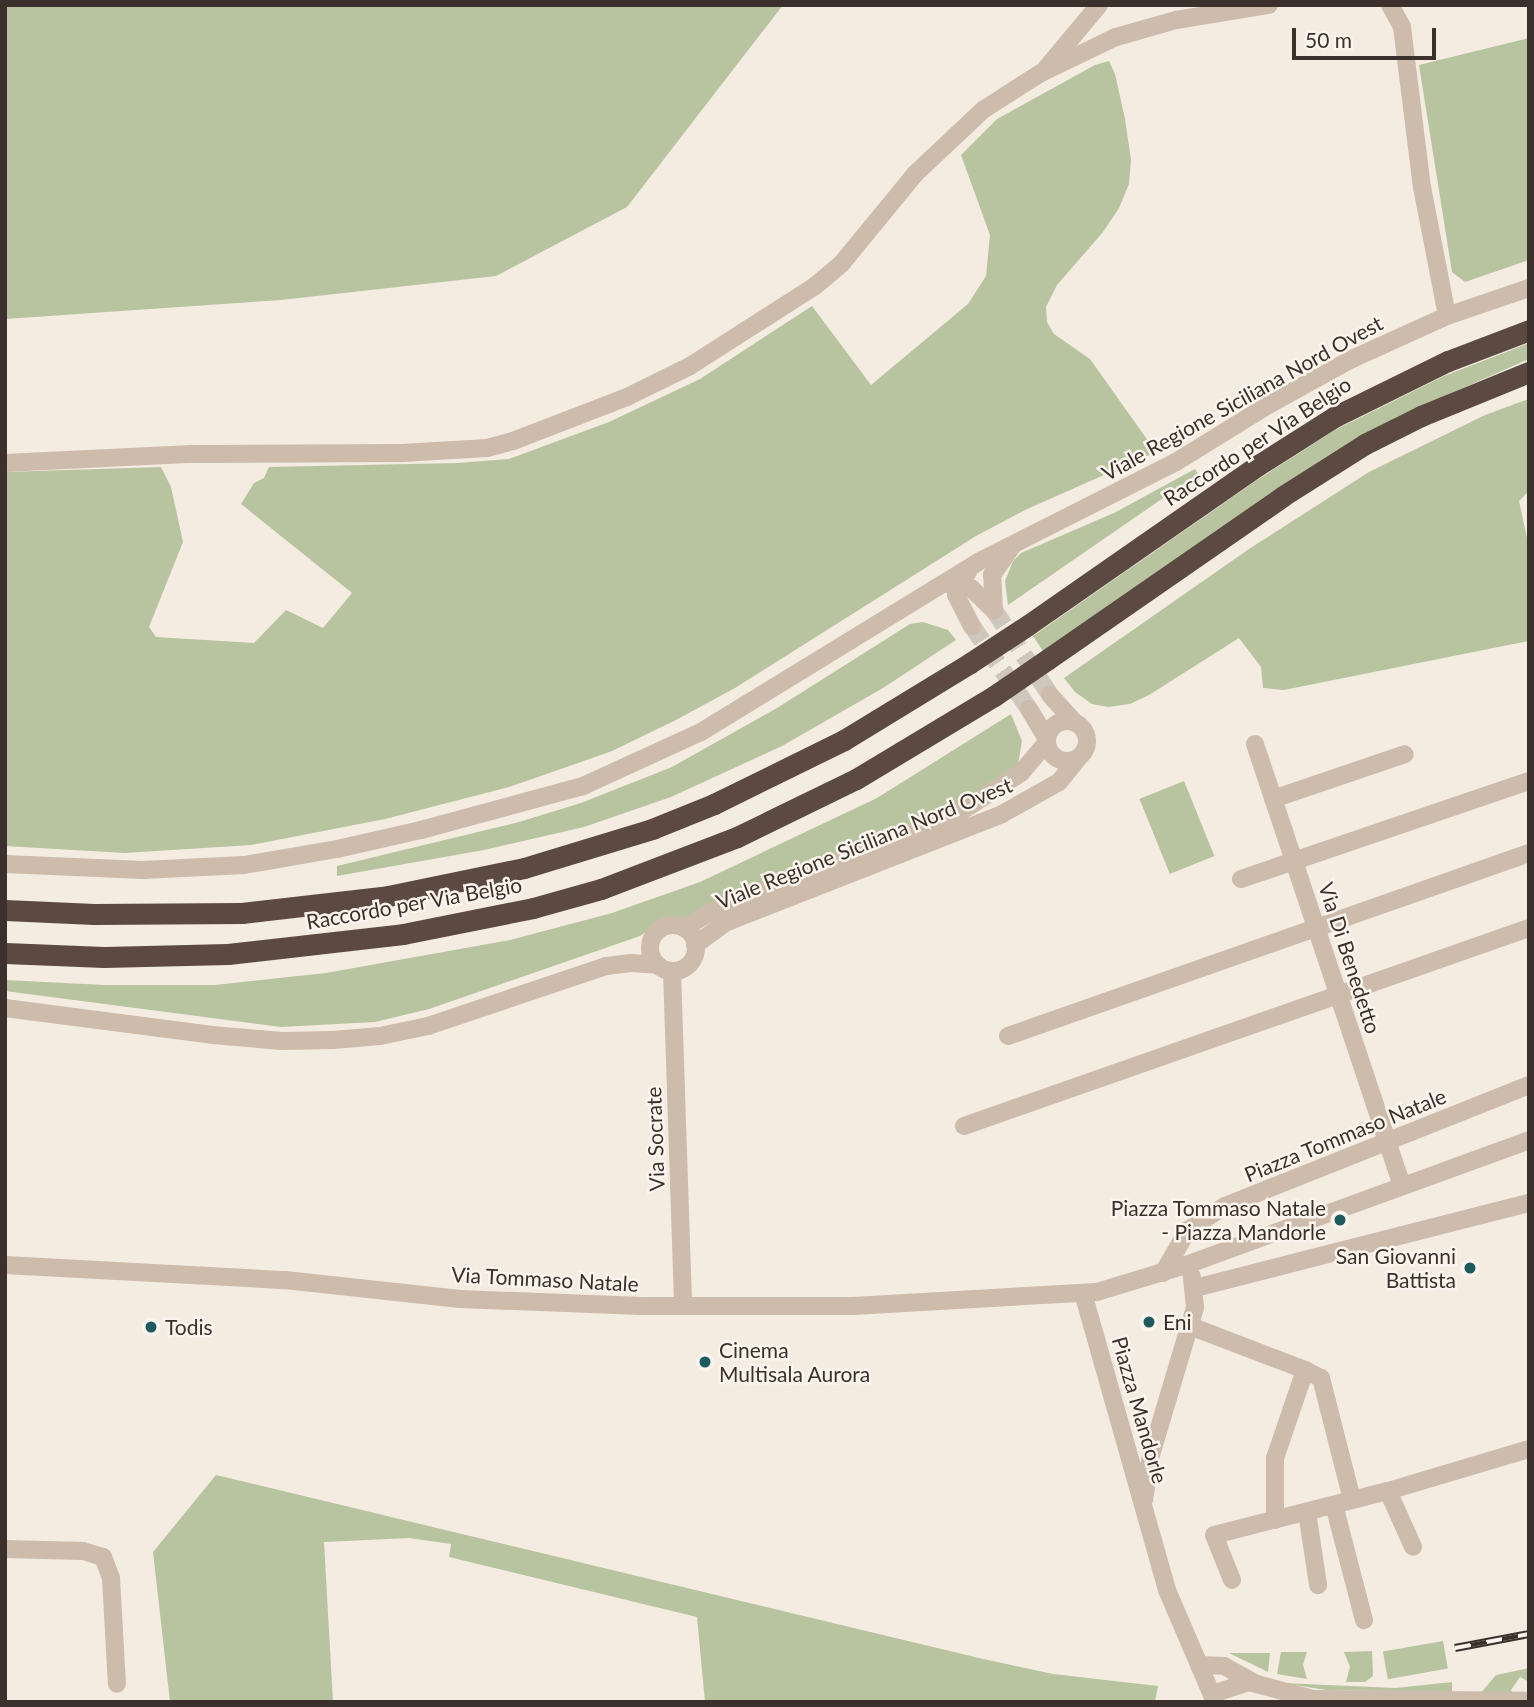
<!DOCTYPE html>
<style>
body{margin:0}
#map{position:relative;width:1534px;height:1707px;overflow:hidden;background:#f4ebe1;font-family:Lato,sans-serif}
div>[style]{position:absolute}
.green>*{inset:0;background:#b8c4a0;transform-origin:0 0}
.minor-tunnel>*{height:18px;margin-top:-9px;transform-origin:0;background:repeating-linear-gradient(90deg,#cfc6bd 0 18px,transparent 0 27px)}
.minor>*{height:18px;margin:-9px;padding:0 9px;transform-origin:9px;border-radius:9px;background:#cdbbac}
.minor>.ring{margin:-9px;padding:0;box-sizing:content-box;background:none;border:18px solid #cdbbac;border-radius:50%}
.highway>*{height:21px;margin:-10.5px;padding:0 10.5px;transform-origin:10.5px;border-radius:10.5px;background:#5c4a42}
.rail>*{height:8px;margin-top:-4px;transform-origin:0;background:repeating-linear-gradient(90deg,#fbf5ee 0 16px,#3b302b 0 32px);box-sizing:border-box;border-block:2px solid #3b302b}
.highway-bridge>*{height:21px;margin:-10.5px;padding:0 10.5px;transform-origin:10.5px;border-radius:10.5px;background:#5c4a42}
.dots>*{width:19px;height:19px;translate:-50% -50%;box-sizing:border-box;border:4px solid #fbf5ee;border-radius:50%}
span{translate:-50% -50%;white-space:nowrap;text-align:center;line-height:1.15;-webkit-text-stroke:5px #fbf5ee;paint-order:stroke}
.street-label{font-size:21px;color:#3b302b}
.poi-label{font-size:21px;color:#3b302b}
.right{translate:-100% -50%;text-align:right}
.left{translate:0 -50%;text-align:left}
.frame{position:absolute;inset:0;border:7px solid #3b302b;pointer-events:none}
.scale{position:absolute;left:1292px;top:28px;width:144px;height:32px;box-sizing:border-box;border:4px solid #3b302b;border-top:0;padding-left:9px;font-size:21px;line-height:24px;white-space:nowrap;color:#3b302b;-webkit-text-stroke:5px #fbf5ee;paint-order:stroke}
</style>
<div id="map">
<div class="green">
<i style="clip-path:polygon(5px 5px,783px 5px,627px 207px,496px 276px,281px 300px,5px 319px)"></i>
<i style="clip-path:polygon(1529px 38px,1529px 260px,1465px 282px,1452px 272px,1419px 65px)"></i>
<i style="clip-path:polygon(1109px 61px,1115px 74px,1125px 119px,1131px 160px,1129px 184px,1119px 208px,1103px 232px,1057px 285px,1046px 307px,1047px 322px,1054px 334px,1090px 359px,1156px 452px,1025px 510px,976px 536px,735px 688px,674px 721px,612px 751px,561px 769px,509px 787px,385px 819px,251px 845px,125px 853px,5px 846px,5px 472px,161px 467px,171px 487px,183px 542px,149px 627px,156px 637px,254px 643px,286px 610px,323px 628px,352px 593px,241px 504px,254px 483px,264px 478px,269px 467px,457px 463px,509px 459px,609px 422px,700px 379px,812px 306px,871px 385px,968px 304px,986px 276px,990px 235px,961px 155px,997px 119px,1095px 65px)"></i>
<i style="clip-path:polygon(1529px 343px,1529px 359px,1397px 417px,1043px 651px,1033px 636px,1257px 480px,1335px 430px,1444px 376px)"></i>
<i style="clip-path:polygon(1529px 399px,1529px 491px,1519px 501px,1529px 547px,1529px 641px,1284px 690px,1263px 688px,1261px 667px,1239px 638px,1149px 695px,1130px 704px,1108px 707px,1092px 704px,1075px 692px,1064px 678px,1249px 549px,1369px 472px,1485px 415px)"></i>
<i style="clip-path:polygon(1195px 469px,1198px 474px,1008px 605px,1005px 581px,1013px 561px,1021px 553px,1114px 513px)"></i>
<i style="clip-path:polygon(923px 622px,948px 630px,956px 640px,883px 688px,782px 746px,671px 797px,584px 827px,484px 850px,337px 876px,337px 866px,519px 822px,581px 803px,672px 767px,777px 708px,910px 624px)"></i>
<i style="clip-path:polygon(1011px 714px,1022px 741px,1018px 765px,952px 810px,688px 917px,660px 922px,640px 936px,429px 1009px,375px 1022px,281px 1027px,5px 991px,5px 980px,104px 985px,215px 985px,326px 973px,510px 940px,612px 913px,700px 882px,877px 798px)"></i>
<i style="left:1184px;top:781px;width:81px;height:48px;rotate:68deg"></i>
<i style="clip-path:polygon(216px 1475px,979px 1658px,1053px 1674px,1158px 1686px,1155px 1702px,705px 1702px,697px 1617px,449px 1557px,451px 1544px,409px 1538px,324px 1542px,333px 1702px,170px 1702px,153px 1552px)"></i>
<i style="left:1443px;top:1641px;width:28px;height:61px;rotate:80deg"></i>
<i style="clip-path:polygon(1372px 1651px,1373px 1676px,1365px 1682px,1346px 1682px,1350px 1667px,1344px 1652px)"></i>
<i style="clip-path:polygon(1281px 1652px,1307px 1652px,1303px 1665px,1307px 1679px,1277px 1674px)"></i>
<i style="clip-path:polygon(1229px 1653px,1270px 1653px,1268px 1672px,1260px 1668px)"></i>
<i style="clip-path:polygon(1529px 1668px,1529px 1682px,1520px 1677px,1511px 1690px,1513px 1693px,1480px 1694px,1496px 1675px)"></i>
<i style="clip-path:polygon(1452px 1682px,1452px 1692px,1326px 1690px,1282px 1683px,1396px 1688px)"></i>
</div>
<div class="minor-tunnel">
<i style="left:994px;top:610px;width:102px;rotate:56.6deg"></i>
<i style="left:972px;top:626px;width:101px;rotate:55.5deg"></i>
</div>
<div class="minor">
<i style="left:1390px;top:5px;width:25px;rotate:61deg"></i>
<i style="left:1402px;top:27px;width:161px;rotate:82.9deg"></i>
<i style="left:1422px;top:187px;width:131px;rotate:79deg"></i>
<i style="left:1043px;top:72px;width:87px;rotate:-50.1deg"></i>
<i style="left:5px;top:463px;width:187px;rotate:-2.8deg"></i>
<i style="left:192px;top:454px;width:210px;rotate:-0.3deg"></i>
<i style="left:402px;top:453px;width:85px;rotate:-3.4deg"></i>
<i style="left:487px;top:448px;width:27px;rotate:-15deg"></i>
<i style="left:513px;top:441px;width:122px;rotate:-21.1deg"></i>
<i style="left:627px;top:397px;width:70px;rotate:-26.2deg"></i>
<i style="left:690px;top:366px;width:148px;rotate:-32.6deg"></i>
<i style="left:815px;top:286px;width:35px;rotate:-40deg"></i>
<i style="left:842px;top:263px;width:115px;rotate:-50.6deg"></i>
<i style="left:915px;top:174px;width:93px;rotate:-43.3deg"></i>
<i style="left:983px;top:110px;width:67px;rotate:-32.7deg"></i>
<i style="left:1039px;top:74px;width:85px;rotate:-25.7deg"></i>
<i style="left:1116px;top:37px;width:62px;rotate:-15.8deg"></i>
<i style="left:1176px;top:20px;width:94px;rotate:-9.2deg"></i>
<i style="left:968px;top:572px;width:13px;rotate:132deg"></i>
<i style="left:959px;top:582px;width:13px;rotate:103deg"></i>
<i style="left:956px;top:595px;width:35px;rotate:63deg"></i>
<i style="left:948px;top:584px;width:23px;rotate:10deg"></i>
<i style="left:971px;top:588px;width:32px;rotate:44deg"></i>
<i style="left:994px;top:610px;width:35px;rotate:-93deg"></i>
<i style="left:992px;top:575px;width:32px;rotate:-55deg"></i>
<i style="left:1050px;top:695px;width:38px;rotate:48deg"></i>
<i style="left:1029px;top:709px;width:35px;rotate:59deg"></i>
<i class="ring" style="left:1047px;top:721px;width:22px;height:22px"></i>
<i style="left:1255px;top:744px;width:466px;rotate:71.6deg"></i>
<i style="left:1273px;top:799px;width:139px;rotate:-18.8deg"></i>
<i style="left:5px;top:864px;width:138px;rotate:2.5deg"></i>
<i style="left:143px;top:870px;width:101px;rotate:-2.8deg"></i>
<i style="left:244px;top:865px;width:94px;rotate:-9.8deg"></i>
<i style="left:337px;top:849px;width:86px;rotate:-12.7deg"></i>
<i style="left:421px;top:830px;width:168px;rotate:-15.2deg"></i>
<i style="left:583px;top:786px;width:130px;rotate:-24.6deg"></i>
<i style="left:701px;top:732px;width:325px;rotate:-31.5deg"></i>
<i style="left:978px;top:562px;width:222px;rotate:-26.8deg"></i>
<i style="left:1176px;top:462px;width:110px;rotate:-31.7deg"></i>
<i style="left:1270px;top:404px;width:94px;rotate:-28.8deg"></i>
<i style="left:1352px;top:359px;width:104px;rotate:-24.4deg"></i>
<i style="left:1447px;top:316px;width:87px;rotate:-18.9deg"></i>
<i style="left:1241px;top:879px;width:304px;rotate:-18.8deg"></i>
<i class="ring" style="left:650px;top:925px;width:28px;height:28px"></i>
<i style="left:684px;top:928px;width:27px;rotate:-31deg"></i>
<i style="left:707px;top:914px;width:266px;rotate:-21.6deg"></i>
<i style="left:954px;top:816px;width:80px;rotate:-32.7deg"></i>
<i style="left:1021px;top:773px;width:40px;rotate:-50deg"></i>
<i style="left:695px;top:945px;width:39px;rotate:-36deg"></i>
<i style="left:727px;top:922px;width:295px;rotate:-21.4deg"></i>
<i style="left:1002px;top:814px;width:65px;rotate:-29.3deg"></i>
<i style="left:1059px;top:782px;width:35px;rotate:-51deg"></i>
<i style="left:672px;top:971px;width:334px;rotate:88.1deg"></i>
<i style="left:5px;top:1008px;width:209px;rotate:7.4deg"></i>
<i style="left:212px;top:1035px;width:70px;rotate:4.9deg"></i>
<i style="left:282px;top:1041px;width:51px;rotate:-1.1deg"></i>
<i style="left:333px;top:1040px;width:47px;rotate:-4.9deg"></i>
<i style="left:380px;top:1036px;width:49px;rotate:-11.8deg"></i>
<i style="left:428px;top:1026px;width:188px;rotate:-18.6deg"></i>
<i style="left:606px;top:966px;width:25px;rotate:-7deg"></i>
<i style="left:631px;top:963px;width:27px;rotate:4deg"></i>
<i style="left:1008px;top:1036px;width:552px;rotate:-19.35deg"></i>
<i style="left:964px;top:1126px;width:599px;rotate:-19.31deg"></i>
<i style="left:5px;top:1265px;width:280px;rotate:3.1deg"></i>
<i style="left:285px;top:1280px;width:176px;rotate:6.2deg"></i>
<i style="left:460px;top:1299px;width:182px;rotate:2.2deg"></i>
<i style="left:642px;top:1306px;width:211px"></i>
<i style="left:853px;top:1306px;width:244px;rotate:-3.3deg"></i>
<i style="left:1097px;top:1292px;width:96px;rotate:-16.9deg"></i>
<i style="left:1189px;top:1264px;width:362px;rotate:-20deg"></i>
<i style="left:1163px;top:1273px;width:50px;rotate:-59.8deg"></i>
<i style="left:1188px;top:1230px;width:44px;rotate:-33deg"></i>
<i style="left:1225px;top:1206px;width:327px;rotate:-21.7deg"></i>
<i style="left:1195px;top:1288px;width:345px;rotate:-14.3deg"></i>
<i style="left:1083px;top:1293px;width:309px;rotate:74.2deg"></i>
<i style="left:1167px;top:1590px;width:122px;rotate:66.8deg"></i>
<i style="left:1190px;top:1326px;width:123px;rotate:20.9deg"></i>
<i style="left:1305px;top:1370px;width:93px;rotate:108.8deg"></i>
<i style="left:1275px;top:1458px;width:62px;rotate:90deg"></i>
<i style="left:1305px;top:1370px;width:18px;rotate:27deg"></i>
<i style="left:1321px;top:1378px;width:126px;rotate:75.7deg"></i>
<i style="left:1388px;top:1491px;width:147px;rotate:-16.6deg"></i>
<i style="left:1144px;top:1500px;width:46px;rotate:-81.2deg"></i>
<i style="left:1151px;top:1455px;width:154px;rotate:-73.4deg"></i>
<i style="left:1195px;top:1307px;width:31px;rotate:-96deg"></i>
<i style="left:1334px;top:1505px;width:119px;rotate:75.4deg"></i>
<i style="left:1307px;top:1512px;width:74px;rotate:81.4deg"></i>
<i style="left:5px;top:1549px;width:78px;rotate:1.5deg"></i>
<i style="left:83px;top:1551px;width:21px;rotate:17deg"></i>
<i style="left:103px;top:1557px;width:22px;rotate:69deg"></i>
<i style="left:111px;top:1578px;width:106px;rotate:86.8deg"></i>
<i style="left:1232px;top:1580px;width:48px;rotate:-111.8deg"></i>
<i style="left:1214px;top:1535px;width:179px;rotate:-14.2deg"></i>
<i style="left:1388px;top:1491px;width:61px;rotate:65.9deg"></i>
<i style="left:1199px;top:1665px;width:25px;rotate:2deg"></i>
<i style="left:1224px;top:1666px;width:37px;rotate:29deg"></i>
<i style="left:1212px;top:1694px;width:39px;rotate:-18deg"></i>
<i style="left:1249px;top:1682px;width:66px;rotate:14.9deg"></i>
<i style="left:1313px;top:1699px;width:216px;rotate:0.5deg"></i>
</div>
<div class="highway">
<i style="left:1028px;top:625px;width:282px;rotate:-34.8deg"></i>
<i style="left:1260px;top:464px;width:88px;rotate:-32.4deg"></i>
<i style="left:1334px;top:417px;width:127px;rotate:-26.2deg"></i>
<i style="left:1448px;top:361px;width:87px;rotate:-20.9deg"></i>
<i style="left:1048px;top:659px;width:286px;rotate:-34.7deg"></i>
<i style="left:1283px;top:496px;width:97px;rotate:-32.4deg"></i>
<i style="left:1365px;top:444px;width:63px;rotate:-26.6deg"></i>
<i style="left:1421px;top:416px;width:117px;rotate:-22.2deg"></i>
<i style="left:5px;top:910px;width:89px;rotate:2.6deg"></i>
<i style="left:94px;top:914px;width:148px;rotate:-0.4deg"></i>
<i style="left:242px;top:913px;width:147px;rotate:-6.6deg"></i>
<i style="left:388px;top:896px;width:139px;rotate:-11.6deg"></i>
<i style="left:524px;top:868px;width:134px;rotate:-16.9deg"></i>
<i style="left:652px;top:829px;width:67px;rotate:-22deg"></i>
<i style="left:714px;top:804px;width:145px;rotate:-26.2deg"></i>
<i style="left:844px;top:740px;width:148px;rotate:-31.4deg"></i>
<i style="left:5px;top:953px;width:99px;rotate:2.3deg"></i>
<i style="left:104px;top:957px;width:124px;rotate:-1.4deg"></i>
<i style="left:228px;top:954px;width:176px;rotate:-6.5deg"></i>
<i style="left:403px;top:934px;width:133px;rotate:-11.3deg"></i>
<i style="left:533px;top:908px;width:71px;rotate:-15.6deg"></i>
<i style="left:601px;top:889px;width:146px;rotate:-20.9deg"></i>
<i style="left:737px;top:837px;width:132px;rotate:-26deg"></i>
<i style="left:856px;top:779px;width:161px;rotate:-31deg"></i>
</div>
<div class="rail">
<i style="left:1455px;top:1648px;width:75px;rotate:-10.7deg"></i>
</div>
<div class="highway-bridge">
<i style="left:970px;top:663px;width:69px;rotate:-33.2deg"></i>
<i style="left:994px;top:696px;width:65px;rotate:-34.4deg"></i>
</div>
<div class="dots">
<i style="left:1340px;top:1220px;background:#1f5a5e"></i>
<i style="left:1470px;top:1268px;background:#1f5a5e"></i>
<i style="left:1149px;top:1322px;background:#1f5a5e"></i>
<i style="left:151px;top:1327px;background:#1f5a5e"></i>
<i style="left:705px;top:1362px;background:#1f5a5e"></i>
</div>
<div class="street-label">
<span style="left:1242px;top:398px;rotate:-29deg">Viale Regione Siciliana Nord Ovest</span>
<span style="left:1257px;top:441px;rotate:-33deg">Raccordo per Via Belgio</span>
<span style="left:864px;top:843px;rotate:-22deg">Viale Regione Siciliana Nord Ovest</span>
<span style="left:414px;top:903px;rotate:-10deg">Raccordo per Via Belgio</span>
<span style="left:1350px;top:958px;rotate:72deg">Via Di Benedetto</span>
<span style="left:1345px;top:1135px;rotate:-22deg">Piazza Tommaso Natale</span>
<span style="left:655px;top:1139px;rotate:-92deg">Via Socrate</span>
<span style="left:545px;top:1279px;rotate:3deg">Via Tommaso Natale</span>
<span style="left:1140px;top:1410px;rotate:74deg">Piazza Mandorle</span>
</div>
<div class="poi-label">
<span class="right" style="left:1326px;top:1220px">Piazza Tommaso Natale<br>- Piazza Mandorle</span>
<span class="right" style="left:1456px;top:1268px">San Giovanni<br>Battista</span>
<span class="left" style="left:1163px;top:1322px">Eni</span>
<span class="left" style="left:165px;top:1327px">Todis</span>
<span class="left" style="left:719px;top:1362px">Cinema<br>Multisala Aurora</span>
</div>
<div class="frame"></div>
<div class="scale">50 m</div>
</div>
